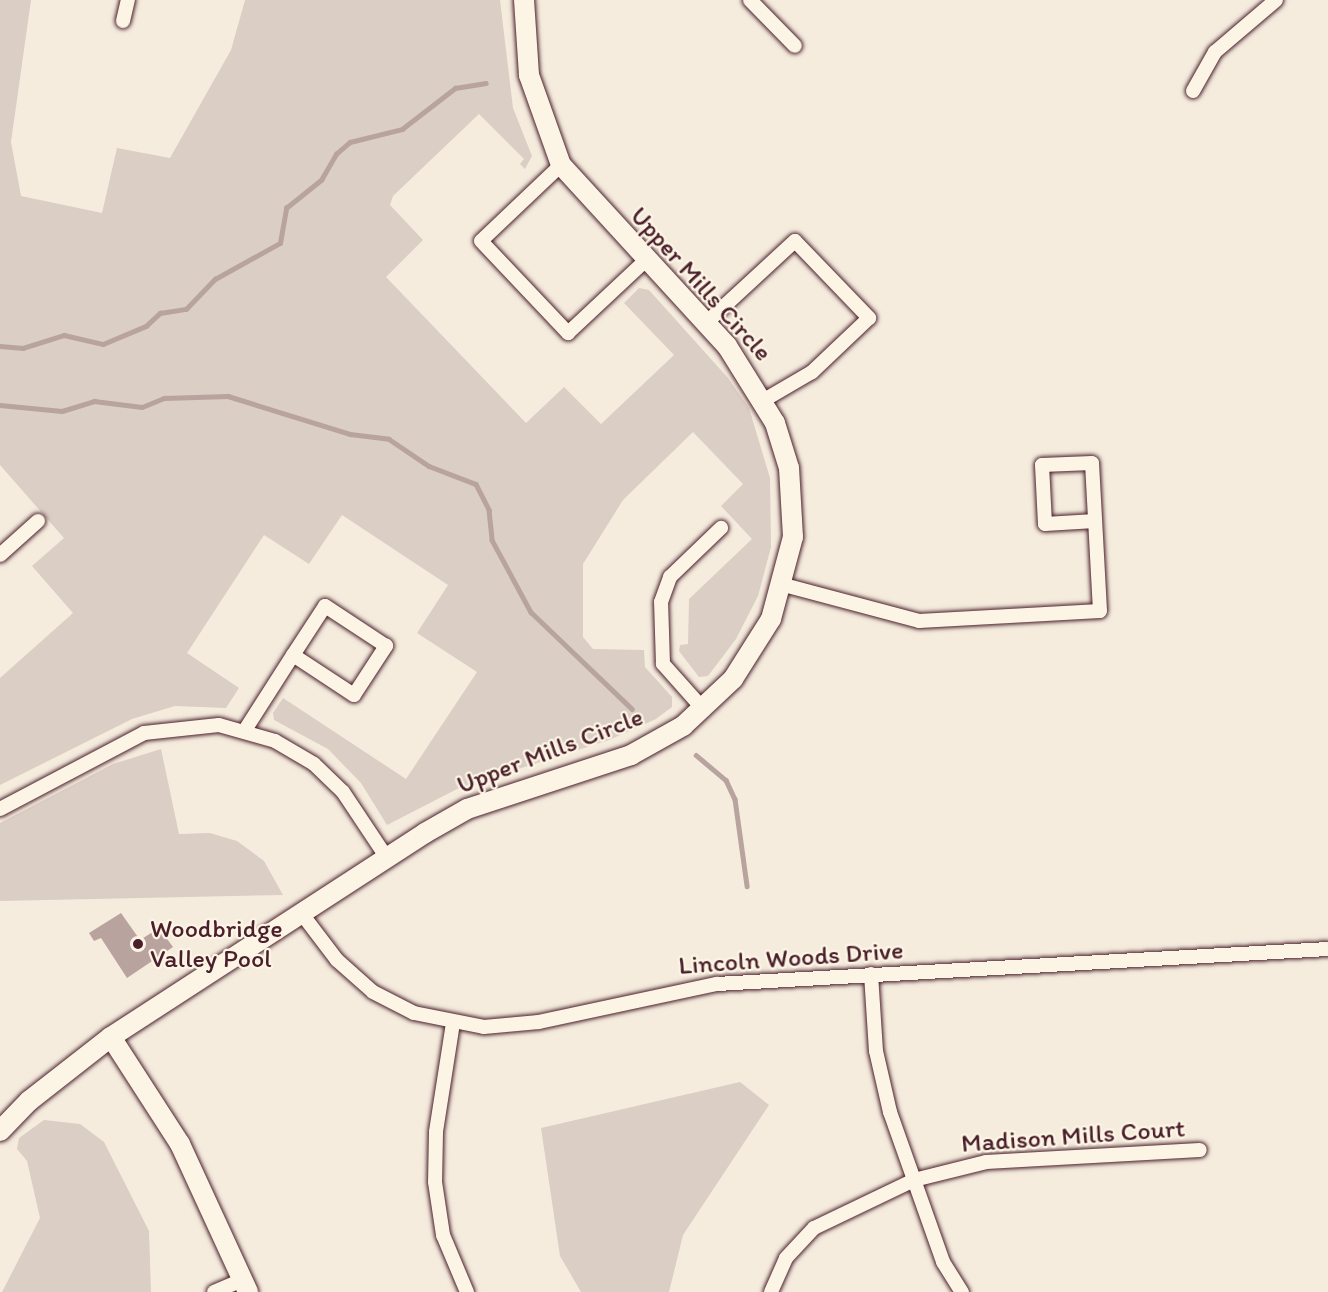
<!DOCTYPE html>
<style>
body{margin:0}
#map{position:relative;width:1328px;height:1292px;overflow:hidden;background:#f5ecde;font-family:Itim,sans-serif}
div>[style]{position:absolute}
.green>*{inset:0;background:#dbcec4}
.water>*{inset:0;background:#b8a39e}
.stream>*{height:4.5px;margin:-2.25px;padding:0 2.25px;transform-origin:2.25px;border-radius:2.25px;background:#b8a39e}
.roads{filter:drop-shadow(0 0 2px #4a1f2b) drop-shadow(0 0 2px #4a1f2b)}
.street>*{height:14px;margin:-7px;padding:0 7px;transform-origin:7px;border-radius:7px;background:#fcf5e5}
.secondary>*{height:20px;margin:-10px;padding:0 10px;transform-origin:10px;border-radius:10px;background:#fcf5e5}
.dots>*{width:16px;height:16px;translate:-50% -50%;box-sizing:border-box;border:3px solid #fcf5e5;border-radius:50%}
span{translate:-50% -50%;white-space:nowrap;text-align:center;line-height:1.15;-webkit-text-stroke:4.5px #fcf5e5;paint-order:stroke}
.street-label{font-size:26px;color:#4a1f2b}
.poi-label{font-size:26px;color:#4a1f2b}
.left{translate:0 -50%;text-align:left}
</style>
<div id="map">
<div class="green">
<i style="clip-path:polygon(0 0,31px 0,11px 142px,21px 196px,102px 213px,117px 148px,170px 158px,231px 50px,245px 0,500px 0,513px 108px,532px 156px,525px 169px,520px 164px,524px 159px,479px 114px,393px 196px,390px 205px,423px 240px,386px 277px,526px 423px,564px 387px,601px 424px,674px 355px,624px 303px,639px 288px,649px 290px,728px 378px,749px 408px,770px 478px,771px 547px,758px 596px,736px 639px,708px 676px,699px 677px,679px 651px,680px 645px,688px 644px,689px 599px,752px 539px,721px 506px,743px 484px,693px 432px,623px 500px,583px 564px,583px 637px,593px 649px,644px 650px,645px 667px,672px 697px,672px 707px,656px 719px,609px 740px,459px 788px,387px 825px,361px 783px,328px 749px,274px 720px,273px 713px,283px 698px,406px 779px,477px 672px,417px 633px,448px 585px,342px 515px,309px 564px,264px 535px,187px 653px,239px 688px,226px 708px,175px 706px,132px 719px,0 785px,0 678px,73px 613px,32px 566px,64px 538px,0 465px)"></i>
<i style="clip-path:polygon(161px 749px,179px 834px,210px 833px,237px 841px,264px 861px,283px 895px,0 901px,0 823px,113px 764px)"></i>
<i style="clip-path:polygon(740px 1082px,769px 1105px,683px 1235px,669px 1292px,581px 1292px,560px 1256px,541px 1128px)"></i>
<i style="clip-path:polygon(44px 1120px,80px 1124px,104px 1142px,149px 1231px,151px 1292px,2px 1292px,40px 1218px,27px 1161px,17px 1149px,19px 1138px)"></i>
</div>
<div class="water">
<i style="clip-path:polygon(121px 913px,140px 940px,159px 928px,173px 947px,127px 978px,101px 938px,94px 941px,89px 933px)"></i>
</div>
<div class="stream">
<i style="left:0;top:346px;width:23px;rotate:5deg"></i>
<i style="left:23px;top:348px;width:43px;rotate:-17.6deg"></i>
<i style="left:64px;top:335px;width:40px;rotate:13deg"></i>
<i style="left:103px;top:344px;width:47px;rotate:-22.7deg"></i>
<i style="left:146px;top:326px;width:19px;rotate:-43deg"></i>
<i style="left:160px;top:313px;width:26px;rotate:-9deg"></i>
<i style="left:186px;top:309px;width:42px;rotate:-46deg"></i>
<i style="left:215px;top:279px;width:74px;rotate:-29deg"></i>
<i style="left:280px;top:243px;width:36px;rotate:-80deg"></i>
<i style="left:286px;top:208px;width:45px;rotate:-38.7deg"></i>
<i style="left:321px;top:180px;width:30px;rotate:-60deg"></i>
<i style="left:336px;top:154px;width:18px;rotate:-41deg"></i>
<i style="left:350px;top:142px;width:54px;rotate:-14deg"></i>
<i style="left:402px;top:129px;width:67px;rotate:-37.7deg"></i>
<i style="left:455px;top:88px;width:31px;rotate:-9deg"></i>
<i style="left:0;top:405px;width:62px;rotate:5.5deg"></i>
<i style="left:62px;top:411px;width:34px;rotate:-17deg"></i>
<i style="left:94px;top:401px;width:48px;rotate:7.1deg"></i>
<i style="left:142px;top:407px;width:24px;rotate:-22deg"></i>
<i style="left:164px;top:398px;width:64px;rotate:-1.8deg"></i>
<i style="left:228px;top:396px;width:128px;rotate:17.3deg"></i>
<i style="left:350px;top:434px;width:39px;rotate:7deg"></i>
<i style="left:389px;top:439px;width:48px;rotate:34deg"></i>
<i style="left:429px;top:466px;width:50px;rotate:21deg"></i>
<i style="left:476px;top:484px;width:29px;rotate:63deg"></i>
<i style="left:489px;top:510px;width:30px;rotate:84deg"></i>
<i style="left:492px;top:540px;width:82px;rotate:61.6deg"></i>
<i style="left:531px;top:612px;width:140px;rotate:43.8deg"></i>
<i style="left:696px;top:755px;width:39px;rotate:40deg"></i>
<i style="left:726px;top:780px;width:21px;rotate:65deg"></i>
<i style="left:735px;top:799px;width:88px;rotate:82.1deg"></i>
</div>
<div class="roads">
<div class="street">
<i style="left:750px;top:0;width:64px;rotate:45.6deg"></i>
<i style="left:123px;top:21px;width:22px;rotate:-77deg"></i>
<i style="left:1193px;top:91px;width:45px;rotate:-60.6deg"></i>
<i style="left:1215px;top:52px;width:80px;rotate:-40.4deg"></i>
<i style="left:561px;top:165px;width:110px;rotate:136.5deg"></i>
<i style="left:481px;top:241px;width:127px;rotate:46.6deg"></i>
<i style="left:568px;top:333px;width:105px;rotate:-43.1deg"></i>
<i style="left:706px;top:323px;width:121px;rotate:-42.7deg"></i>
<i style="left:795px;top:241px;width:107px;rotate:46.1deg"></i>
<i style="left:869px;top:318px;width:79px;rotate:136.5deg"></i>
<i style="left:812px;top:372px;width:56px;rotate:149.7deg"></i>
<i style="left:0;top:555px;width:51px;rotate:-41.8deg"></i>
<i style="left:784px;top:585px;width:140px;rotate:14.9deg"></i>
<i style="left:919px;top:621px;width:181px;rotate:-3.2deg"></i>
<i style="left:1100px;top:611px;width:148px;rotate:-93.1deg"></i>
<i style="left:1092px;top:463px;width:50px;rotate:177.7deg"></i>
<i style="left:1042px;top:465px;width:59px;rotate:87.1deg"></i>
<i style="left:1045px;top:524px;width:50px;rotate:-3.4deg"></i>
<i style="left:704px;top:710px;width:62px;rotate:-131.7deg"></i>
<i style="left:663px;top:664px;width:62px;rotate:-91.8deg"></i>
<i style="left:661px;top:602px;width:27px;rotate:-70deg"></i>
<i style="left:670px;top:577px;width:71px;rotate:-43.9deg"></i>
<i style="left:245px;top:730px;width:89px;rotate:-57.4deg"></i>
<i style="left:293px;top:655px;width:73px;rotate:33.3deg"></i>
<i style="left:354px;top:695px;width:59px;rotate:-56.9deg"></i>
<i style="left:386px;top:646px;width:73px;rotate:-146.7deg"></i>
<i style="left:325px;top:606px;width:59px;rotate:123.1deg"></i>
<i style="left:0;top:809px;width:163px;rotate:-27.8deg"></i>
<i style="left:144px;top:733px;width:75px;rotate:-6.1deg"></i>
<i style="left:219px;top:725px;width:58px;rotate:15.9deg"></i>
<i style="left:275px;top:741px;width:45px;rotate:30.5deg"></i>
<i style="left:314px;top:764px;width:40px;rotate:44deg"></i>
<i style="left:343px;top:792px;width:79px;rotate:56.3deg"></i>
<i style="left:302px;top:914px;width:58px;rotate:52.7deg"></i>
<i style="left:337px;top:960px;width:48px;rotate:41.6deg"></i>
<i style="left:373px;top:992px;width:46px;rotate:27.1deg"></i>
<i style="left:414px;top:1013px;width:71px;rotate:11.3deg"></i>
<i style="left:484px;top:1027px;width:55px;rotate:-5.2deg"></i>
<i style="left:539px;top:1022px;width:182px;rotate:-12.1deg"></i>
<i style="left:717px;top:984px;width:612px;rotate:-3.28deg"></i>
<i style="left:871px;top:974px;width:77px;rotate:86.3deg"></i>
<i style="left:876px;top:1051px;width:63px;rotate:77.1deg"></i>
<i style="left:890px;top:1112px;width:159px;rotate:70.5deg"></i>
<i style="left:943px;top:1262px;width:36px;rotate:58deg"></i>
<i style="left:453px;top:1023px;width:110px;rotate:98.9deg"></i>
<i style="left:436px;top:1132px;width:50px;rotate:91.1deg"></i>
<i style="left:435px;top:1182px;width:54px;rotate:81.4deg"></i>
<i style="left:443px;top:1235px;width:62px;rotate:67.2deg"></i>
<i style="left:214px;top:1292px;width:30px;rotate:-23deg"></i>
<i style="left:771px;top:1292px;width:37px;rotate:-66deg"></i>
<i style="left:786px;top:1258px;width:41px;rotate:-47deg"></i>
<i style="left:814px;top:1228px;width:111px;rotate:-25.6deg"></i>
<i style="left:914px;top:1180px;width:74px;rotate:-14deg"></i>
<i style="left:986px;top:1162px;width:214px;rotate:-3.2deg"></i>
</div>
<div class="secondary">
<i style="left:111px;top:1037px;width:127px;rotate:57.2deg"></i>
<i style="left:180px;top:1144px;width:163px;rotate:65.3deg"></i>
<i style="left:0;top:1131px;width:42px;rotate:-46deg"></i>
<i style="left:29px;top:1101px;width:104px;rotate:-38deg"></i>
<i style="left:111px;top:1037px;width:374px;rotate:-33deg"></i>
<i style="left:425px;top:833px;width:48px;rotate:-29.7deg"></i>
<i style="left:467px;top:809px;width:173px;rotate:-18.2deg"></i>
<i style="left:631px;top:755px;width:60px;rotate:-29.1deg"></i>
<i style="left:683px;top:726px;width:69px;rotate:-43.2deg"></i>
<i style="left:733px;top:679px;width:71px;rotate:-57.7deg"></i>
<i style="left:771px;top:619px;width:85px;rotate:-75deg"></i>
<i style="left:793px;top:537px;width:69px;rotate:-93.3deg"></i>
<i style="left:789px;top:468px;width:47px;rotate:-107.3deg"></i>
<i style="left:775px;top:423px;width:91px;rotate:-121.9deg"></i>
<i style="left:727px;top:346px;width:246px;rotate:-132.5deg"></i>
<i style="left:561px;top:165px;width:96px;rotate:-109.6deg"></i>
<i style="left:529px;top:75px;width:75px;rotate:-93.8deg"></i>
</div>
</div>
<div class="dots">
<i style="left:138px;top:944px;background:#4a1f2b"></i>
</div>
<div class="street-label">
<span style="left:701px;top:284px;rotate:48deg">Upper Mills Circle</span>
<span style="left:550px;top:751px;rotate:-21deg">Upper Mills Circle</span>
<span style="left:791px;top:958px;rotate:-4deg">Lincoln Woods Drive</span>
<span style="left:1073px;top:1136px;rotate:-4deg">Madison Mills Court</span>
</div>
<div class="poi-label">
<span class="left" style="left:150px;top:944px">Woodbridge<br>Valley Pool</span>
</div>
</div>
